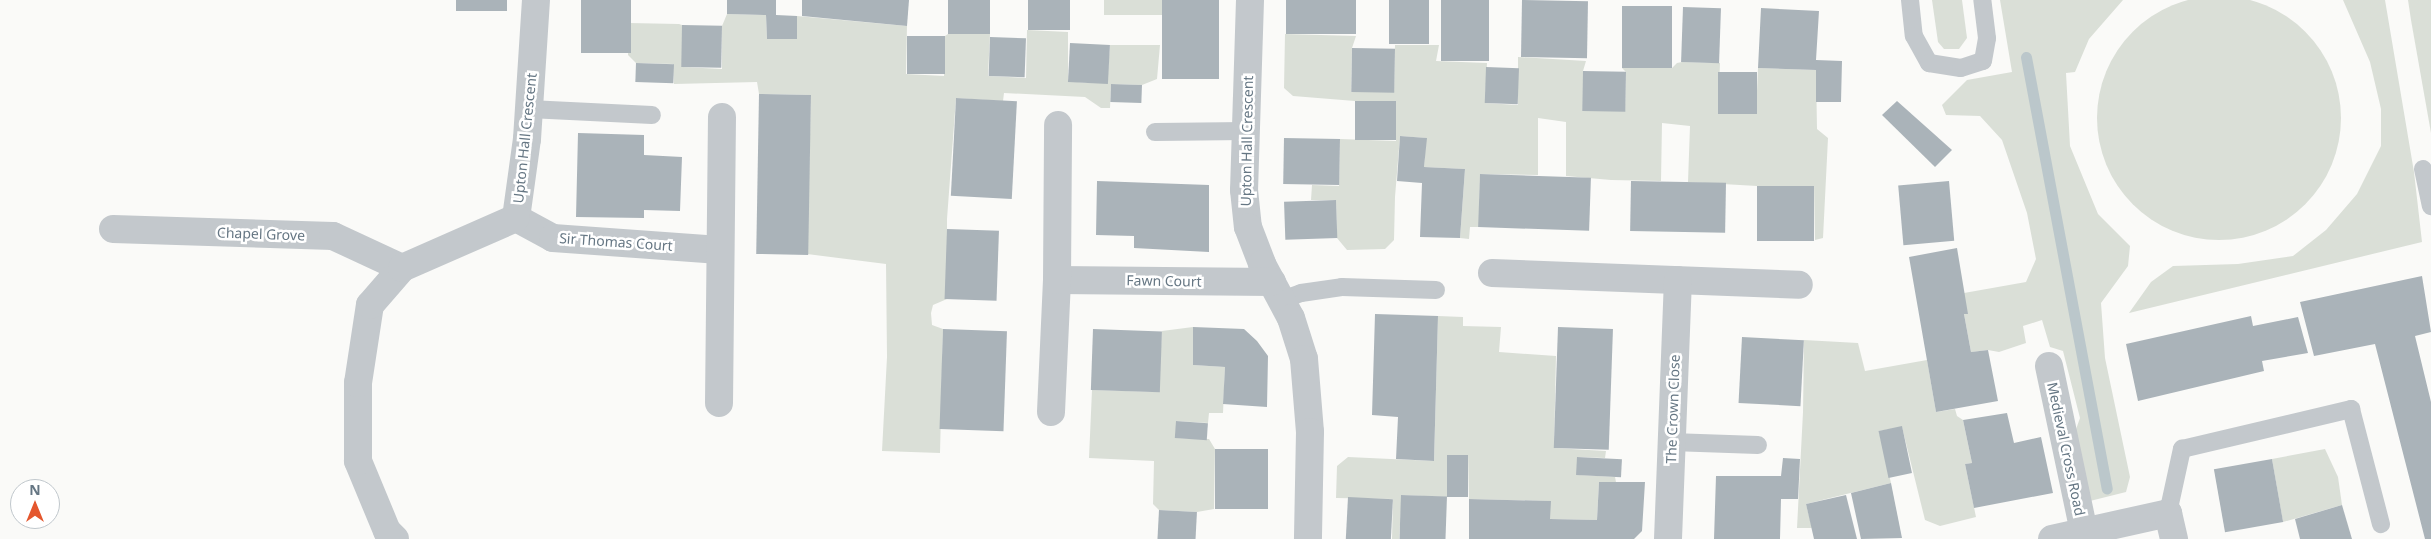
<!DOCTYPE html>
<style>
body{margin:0}
#map{position:relative;width:2431px;height:539px;overflow:hidden;background:#fafaf8;font-family:"Noto Sans",sans-serif}
div>[style]{position:absolute}
.green>*{inset:0;background:#dadfd7;transform-origin:0 0}
.round{border-radius:50%}
.stream>*{height:11px;margin:-5.5px;padding:0 5.5px;transform-origin:5.5px;border-radius:5.5px;background:#bbc7cb}
.building>*{inset:0;background:#aab3b9;transform-origin:0 0}
.service>*{height:18px;margin:-9px;padding:0 9px;transform-origin:9px;border-radius:9px;background:#c3c8cc}
.minor>*{height:28px;margin:-14px;padding:0 14px;transform-origin:14px;border-radius:14px;background:#c3c8cc}
span{translate:-50% -50%;white-space:nowrap;text-align:center;line-height:1.15;-webkit-text-stroke:5px #fff;paint-order:stroke}
.street-label{font-size:14px;color:#657683}
.north{position:absolute;left:10px;top:479px;width:50px;height:50px;box-sizing:border-box;background:#fff;border:1px solid #c1c8cd;border-radius:50%;rotate:0deg;font-size:14px;font-weight:700;line-height:20px;text-align:center;color:#657683}
.north::after{content:'';display:block;margin:auto;width:18px;height:22px;background:#e4572e;clip-path:polygon(50% 0,100% 100%,50% 72%,0 100%)}
</style>
<div id="map">
<div class="green">
<i class="round" style="left:2097px;top:-4px;width:244px;height:244px"></i>
<i style="left:1104px;top:0;width:58px;height:15px"></i>
<i style="clip-path:polygon(1932px 0,1962px 0,1967px 38px,1959px 49px,1944px 49px,1938px 42px)"></i>
<i style="clip-path:polygon(2000px 0,2123px 0,2089px 39px,2075px 72px,2066px 73px,2070px 146px,2098px 214px,2130px 246px,2128px 266px,2101px 303px,2105px 358px,2130px 477px,2126px 492px,2090px 501px,2075px 432px,2080px 418px,2063px 351px,2050px 347px,2042px 320px,2023px 326px,2026px 343px,1999px 352px,1988px 350px,1971px 352px,1964px 314px,1964px 293px,2026px 282px,2036px 259px,2027px 213px,2002px 140px,1980px 116px,1946px 115px,1942px 105px,1967px 80px,2012px 72px)"></i>
<i style="clip-path:polygon(2343px 0,2385px 0,2414px 172px,2422px 242px,2129px 313px,2151px 282px,2173px 266px,2238px 264px,2293px 256px,2326px 230px,2357px 194px,2381px 146px,2381px 109px,2370px 62px)"></i>
<i style="clip-path:polygon(2408px 0,2431px 0,2431px 133px,2411px 20px)"></i>
<i style="clip-path:polygon(727px 14px,766px 15px,767px 39px,797px 39px,797px 16px,907px 26px,906px 74px,944px 76px,945px 36px,948px 34px,990px 34px,988px 76px,1026px 78px,1027px 30px,1068px 32px,1068px 81px,1086px 83px,1107px 83px,1110px 45px,1160px 45px,1157px 79px,1142px 85px,1111px 84px,1110px 108px,1101px 108px,1085px 97px,1004px 93px,1003px 101px,956px 98px,947px 219px,947px 299px,933px 305px,931px 313px,932px 325px,943px 329px,940px 453px,882px 451px,887px 357px,886px 264px,807px 254px,811px 95px,759px 94px,757px 82px,674px 84px,673px 64px,636px 63px,628px 55px,629px 23px,679px 24px,682px 25px,683px 67px,722px 69px,722px 26px)"></i>
<i style="clip-path:polygon(1285px 34px,1356px 36px,1352px 48px,1351px 92px,1394px 92px,1395px 45px,1439px 45px,1436px 61px,1487px 63px,1485px 103px,1518px 105px,1518px 57px,1586px 61px,1583px 71px,1583px 111px,1625px 111px,1626px 72px,1622px 68px,1672px 68px,1677px 63px,1682px 62px,1720px 63px,1718px 114px,1756px 114px,1758px 68px,1816px 70px,1817px 129px,1828px 138px,1823px 238px,1815px 240px,1814px 186px,1757px 186px,1688px 182px,1690px 126px,1662px 123px,1661px 181px,1611px 180px,1566px 176px,1566px 122px,1538px 118px,1538px 175px,1480px 174px,1479px 227px,1470px 227px,1469px 239px,1460px 238px,1465px 169px,1424px 167px,1426px 138px,1400px 136px,1395px 197px,1394px 240px,1385px 249px,1347px 250px,1337px 238px,1336px 200px,1311px 200px,1312px 185px,1339px 186px,1340px 139px,1396px 141px,1396px 101px,1355px 101px,1293px 96px,1284px 88px)"></i>
<i style="clip-path:polygon(1438px 316px,1463px 317px,1463px 326px,1501px 327px,1499px 352px,1556px 356px,1554px 448px,1606px 451px,1605px 458px,1578px 457px,1579px 475px,1615px 477px,1616px 482px,1599px 482px,1597px 520px,1550px 519px,1550px 501px,1469px 499px,1468px 455px,1447px 455px,1447px 497px,1402px 495px,1399px 539px,1392px 539px,1393px 499px,1336px 498px,1337px 466px,1348px 457px,1434px 461px)"></i>
<i style="clip-path:polygon(1193px 327px,1193px 365px,1225px 367px,1223px 413px,1209px 413px,1208px 423px,1176px 421px,1176px 438px,1209px 439px,1215px 449px,1214px 509px,1197px 512px,1159px 510px,1153px 504px,1154px 461px,1089px 458px,1092px 390px,1158px 392px,1162px 331px)"></i>
<i style="clip-path:polygon(1804px 340px,1858px 343px,1865px 371px,1927px 360px,1936px 412px,1955px 409px,1957px 416px,1963px 420px,1972px 463px,1965px 464px,1976px 517px,1940px 526px,1925px 520px,1902px 427px,1879px 431px,1891px 483px,1806px 504px,1812px 528px,1797px 528px,1803px 412px)"></i>
<i style="clip-path:polygon(2325px 449px,2338px 477px,2342px 505px,2283px 522px,2272px 459px)"></i>
</div>
<div class="stream">
<i style="left:2026px;top:57px;width:439px;rotate:79.4deg"></i>
</div>
<div class="building">
<i style="left:456px;top:0;width:51px;height:11px"></i>
<i style="left:581px;top:0;width:50px;height:53px"></i>
<i style="clip-path:polygon(727px 0,776px 0,776px 15px,797px 16px,797px 39px,767px 39px,766px 15px,727px 14px)"></i>
<i style="clip-path:polygon(802px 0,909px 0,907px 26px,802px 16px)"></i>
<i style="left:948px;top:0;width:42px;height:34px"></i>
<i style="left:1028px;top:0;width:42px;height:30px"></i>
<i style="left:1162px;top:0;width:57px;height:79px"></i>
<i style="left:1286px;top:0;width:70px;height:34px"></i>
<i style="left:1389px;top:0;width:40px;height:44px"></i>
<i style="left:1441px;top:0;width:48px;height:61px"></i>
<i style="left:1522px;top:0;width:66px;height:57px;rotate:1deg"></i>
<i style="left:1622px;top:6px;width:50px;height:62px"></i>
<i style="left:1683px;top:7px;width:38px;height:55px;rotate:2deg"></i>
<i style="clip-path:polygon(1761px 8px,1819px 11px,1816px 60px,1842px 61px,1841px 102px,1816px 102px,1816px 70px,1758px 68px)"></i>
<i style="left:682px;top:25px;width:40px;height:42px;rotate:1deg"></i>
<i style="left:907px;top:36px;width:38px;height:38px"></i>
<i style="left:990px;top:37px;width:36px;height:39px;rotate:2deg"></i>
<i style="left:1070px;top:43px;width:40px;height:39px;rotate:3deg"></i>
<i style="left:1352px;top:48px;width:43px;height:44px;rotate:1deg"></i>
<i style="left:636px;top:63px;width:38px;height:19px;rotate:2deg"></i>
<i style="left:1486px;top:67px;width:33px;height:36px;rotate:2deg"></i>
<i style="left:1583px;top:71px;width:43px;height:40px;rotate:1deg"></i>
<i style="left:1718px;top:72px;width:39px;height:42px"></i>
<i style="left:1111px;top:84px;width:31px;height:18px;rotate:2deg"></i>
<i style="left:759px;top:94px;width:52px;height:160px;rotate:1deg"></i>
<i style="left:956px;top:98px;width:61px;height:98px;rotate:3deg"></i>
<i style="left:1355px;top:101px;width:41px;height:39px"></i>
<i style="clip-path:polygon(1897px 101px,1952px 150px,1935px 167px,1882px 115px)"></i>
<i style="clip-path:polygon(578px 133px,644px 135px,644px 155px,682px 157px,680px 211px,644px 210px,644px 218px,576px 217px)"></i>
<i style="clip-path:polygon(1400px 136px,1427px 138px,1424px 167px,1465px 169px,1460px 238px,1420px 237px,1422px 183px,1397px 181px)"></i>
<i style="left:1284px;top:138px;width:56px;height:46px;rotate:1deg"></i>
<i style="left:1480px;top:174px;width:111px;height:53px;rotate:2deg"></i>
<i style="clip-path:polygon(1097px 181px,1209px 185px,1209px 252px,1134px 248px,1134px 236px,1096px 235px)"></i>
<i style="left:1631px;top:181px;width:95px;height:50px;rotate:1deg"></i>
<i style="left:1949px;top:181px;width:60px;height:51px;rotate:85deg"></i>
<i style="left:1757px;top:186px;width:57px;height:55px"></i>
<i style="left:1336px;top:200px;width:38px;height:52px;rotate:88deg"></i>
<i style="left:947px;top:229px;width:52px;height:70px;rotate:2deg"></i>
<i style="clip-path:polygon(1957px 248px,1968px 314px,1964px 314px,1971px 352px,1988px 350px,1998px 401px,1936px 412px,1909px 257px)"></i>
<i style="clip-path:polygon(2422px 276px,2431px 332px,2415px 336px,2431px 402px,2431px 539px,2425px 539px,2375px 344px,2314px 356px,2300px 302px)"></i>
<i style="clip-path:polygon(1375px 314px,1438px 316px,1434px 461px,1396px 459px,1398px 417px,1372px 415px)"></i>
<i style="clip-path:polygon(2251px 316px,2253px 326px,2298px 317px,2308px 353px,2262px 361px,2264px 371px,2138px 401px,2126px 344px)"></i>
<i style="clip-path:polygon(1193px 327px,1244px 329px,1257px 341px,1268px 356px,1267px 407px,1223px 404px,1225px 367px,1193px 365px)"></i>
<i style="left:1558px;top:327px;width:55px;height:121px;rotate:2deg"></i>
<i style="left:943px;top:329px;width:64px;height:100px;rotate:2deg"></i>
<i style="left:1093px;top:329px;width:69px;height:61px;rotate:2deg"></i>
<i style="left:1742px;top:337px;width:62px;height:66px;rotate:3deg"></i>
<i style="clip-path:polygon(2007px 413px,2014px 443px,2041px 437px,2053px 493px,1974px 508px,1965px 464px,1972px 463px,1963px 420px)"></i>
<i style="left:1176px;top:421px;width:32px;height:17px;rotate:4deg"></i>
<i style="left:1902px;top:426px;width:48px;height:24px;rotate:78deg"></i>
<i style="left:1215px;top:449px;width:53px;height:60px"></i>
<i style="left:1447px;top:455px;width:21px;height:42px"></i>
<i style="left:1577px;top:457px;width:45px;height:18px;rotate:3deg"></i>
<i style="clip-path:polygon(1783px 458px,1800px 459px,1798px 499px,1781px 499px,1780px 539px,1714px 539px,1716px 476px,1781px 476px)"></i>
<i style="left:2272px;top:459px;width:64px;height:59px;rotate:80deg"></i>
<i style="clip-path:polygon(1599px 482px,1645px 482px,1642px 531px,1634px 539px,1469px 539px,1469px 499px,1551px 501px,1550px 519px,1597px 520px)"></i>
<i style="clip-path:polygon(1891px 483px,1902px 538px,1861px 539px,1851px 493px)"></i>
<i style="left:1401px;top:495px;width:46px;height:44px;rotate:2deg"></i>
<i style="clip-path:polygon(1846px 495px,1857px 539px,1814px 539px,1806px 504px)"></i>
<i style="left:1348px;top:497px;width:45px;height:42px;rotate:3deg"></i>
<i style="clip-path:polygon(2342px 505px,2352px 539px,2300px 539px,2295px 519px)"></i>
<i style="left:1159px;top:510px;width:38px;height:29px;rotate:3deg"></i>
</div>
<div class="service">
<i style="left:1910px;top:0;width:36px;rotate:84deg"></i>
<i style="left:1914px;top:36px;width:31px;rotate:61deg"></i>
<i style="left:1929px;top:63px;width:32px;rotate:9deg"></i>
<i style="left:1961px;top:68px;width:23px;rotate:-18deg"></i>
<i style="left:1983px;top:61px;width:23px;rotate:-80deg"></i>
<i style="left:1987px;top:38px;width:38px;rotate:-97deg"></i>
<i style="left:529px;top:109px;width:123px;rotate:2.8deg"></i>
<i style="left:1155px;top:132px;width:91px;rotate:-0.6deg"></i>
<i style="left:2423px;top:169px;width:38px;rotate:78deg"></i>
<i style="left:1282px;top:300px;width:20px;rotate:-20deg"></i>
<i style="left:1301px;top:293px;width:41px;rotate:-8.3deg"></i>
<i style="left:1342px;top:287px;width:94px;rotate:1.8deg"></i>
<i style="left:1671px;top:442px;width:87px;rotate:2deg"></i>
<i style="left:2168px;top:513px;width:66px;rotate:-77.7deg"></i>
<i style="left:2182px;top:449px;width:174px;rotate:-13.3deg"></i>
<i style="left:2351px;top:409px;width:119px;rotate:75.4deg"></i>
</div>
<div class="minor">
<i style="left:1250px;top:0;width:190px;rotate:91.8deg"></i>
<i style="left:1244px;top:190px;width:37px;rotate:84deg"></i>
<i style="left:1248px;top:227px;width:40px;rotate:69deg"></i>
<i style="left:1262px;top:264px;width:61px;rotate:61.8deg"></i>
<i style="left:1291px;top:318px;width:43px;rotate:72.4deg"></i>
<i style="left:1304px;top:359px;width:73px;rotate:85.3deg"></i>
<i style="left:1310px;top:432px;width:107px;rotate:91.1deg"></i>
<i style="left:516px;top:218px;width:80px;rotate:-82.1deg"></i>
<i style="left:527px;top:139px;width:139px;rotate:-86.3deg"></i>
<i style="left:516px;top:218px;width:42px;rotate:28.4deg"></i>
<i style="left:553px;top:238px;width:167px;rotate:4.1deg"></i>
<i style="left:113px;top:229px;width:220px;rotate:1.8deg"></i>
<i style="left:333px;top:236px;width:76px;rotate:24.9deg"></i>
<i style="left:1492px;top:273px;width:307px;rotate:2.2deg"></i>
<i style="left:1057px;top:280px;width:215px;rotate:0.5deg"></i>
<i style="left:2049px;top:366px;width:170px;rotate:78.1deg"></i>
<i style="left:719px;top:403px;width:286px;rotate:-89.4deg"></i>
<i style="left:1051px;top:412px;width:132px;rotate:-87.4deg"></i>
<i style="left:1057px;top:280px;width:155px;rotate:-89.6deg"></i>
<i style="left:395px;top:539px;width:11px;rotate:-135deg"></i>
<i style="left:387px;top:531px;width:76px;rotate:-112.5deg"></i>
<i style="left:358px;top:461px;width:78px;rotate:-90deg"></i>
<i style="left:358px;top:383px;width:79px;rotate:-81.3deg"></i>
<i style="left:370px;top:305px;width:49px;rotate:-49.1deg"></i>
<i style="left:402px;top:268px;width:124px;rotate:-23.7deg"></i>
<i style="left:1668px;top:539px;width:259px;rotate:-87.8deg"></i>
<i style="left:2052px;top:539px;width:119px;rotate:-12.6deg"></i>
<i style="left:2168px;top:513px;width:27px;rotate:77deg"></i>
</div>
<div class="street-label">
<span style="left:525px;top:138px;rotate:-84deg">Upton Hall Crescent</span>
<span style="left:1247px;top:141px;rotate:-89deg">Upton Hall Crescent</span>
<span style="left:261px;top:234px;rotate:2deg">Chapel Grove</span>
<span style="left:616px;top:242px;rotate:4deg">Sir Thomas Court</span>
<span style="left:1164px;top:281px;rotate:1deg">Fawn Court</span>
<span style="left:1673px;top:409px;rotate:-88deg">The Crown Close</span>
<span style="left:2066px;top:449px;rotate:78deg">Medieval Cross Road</span>
</div>
<div class="north">N</div>
</div>
